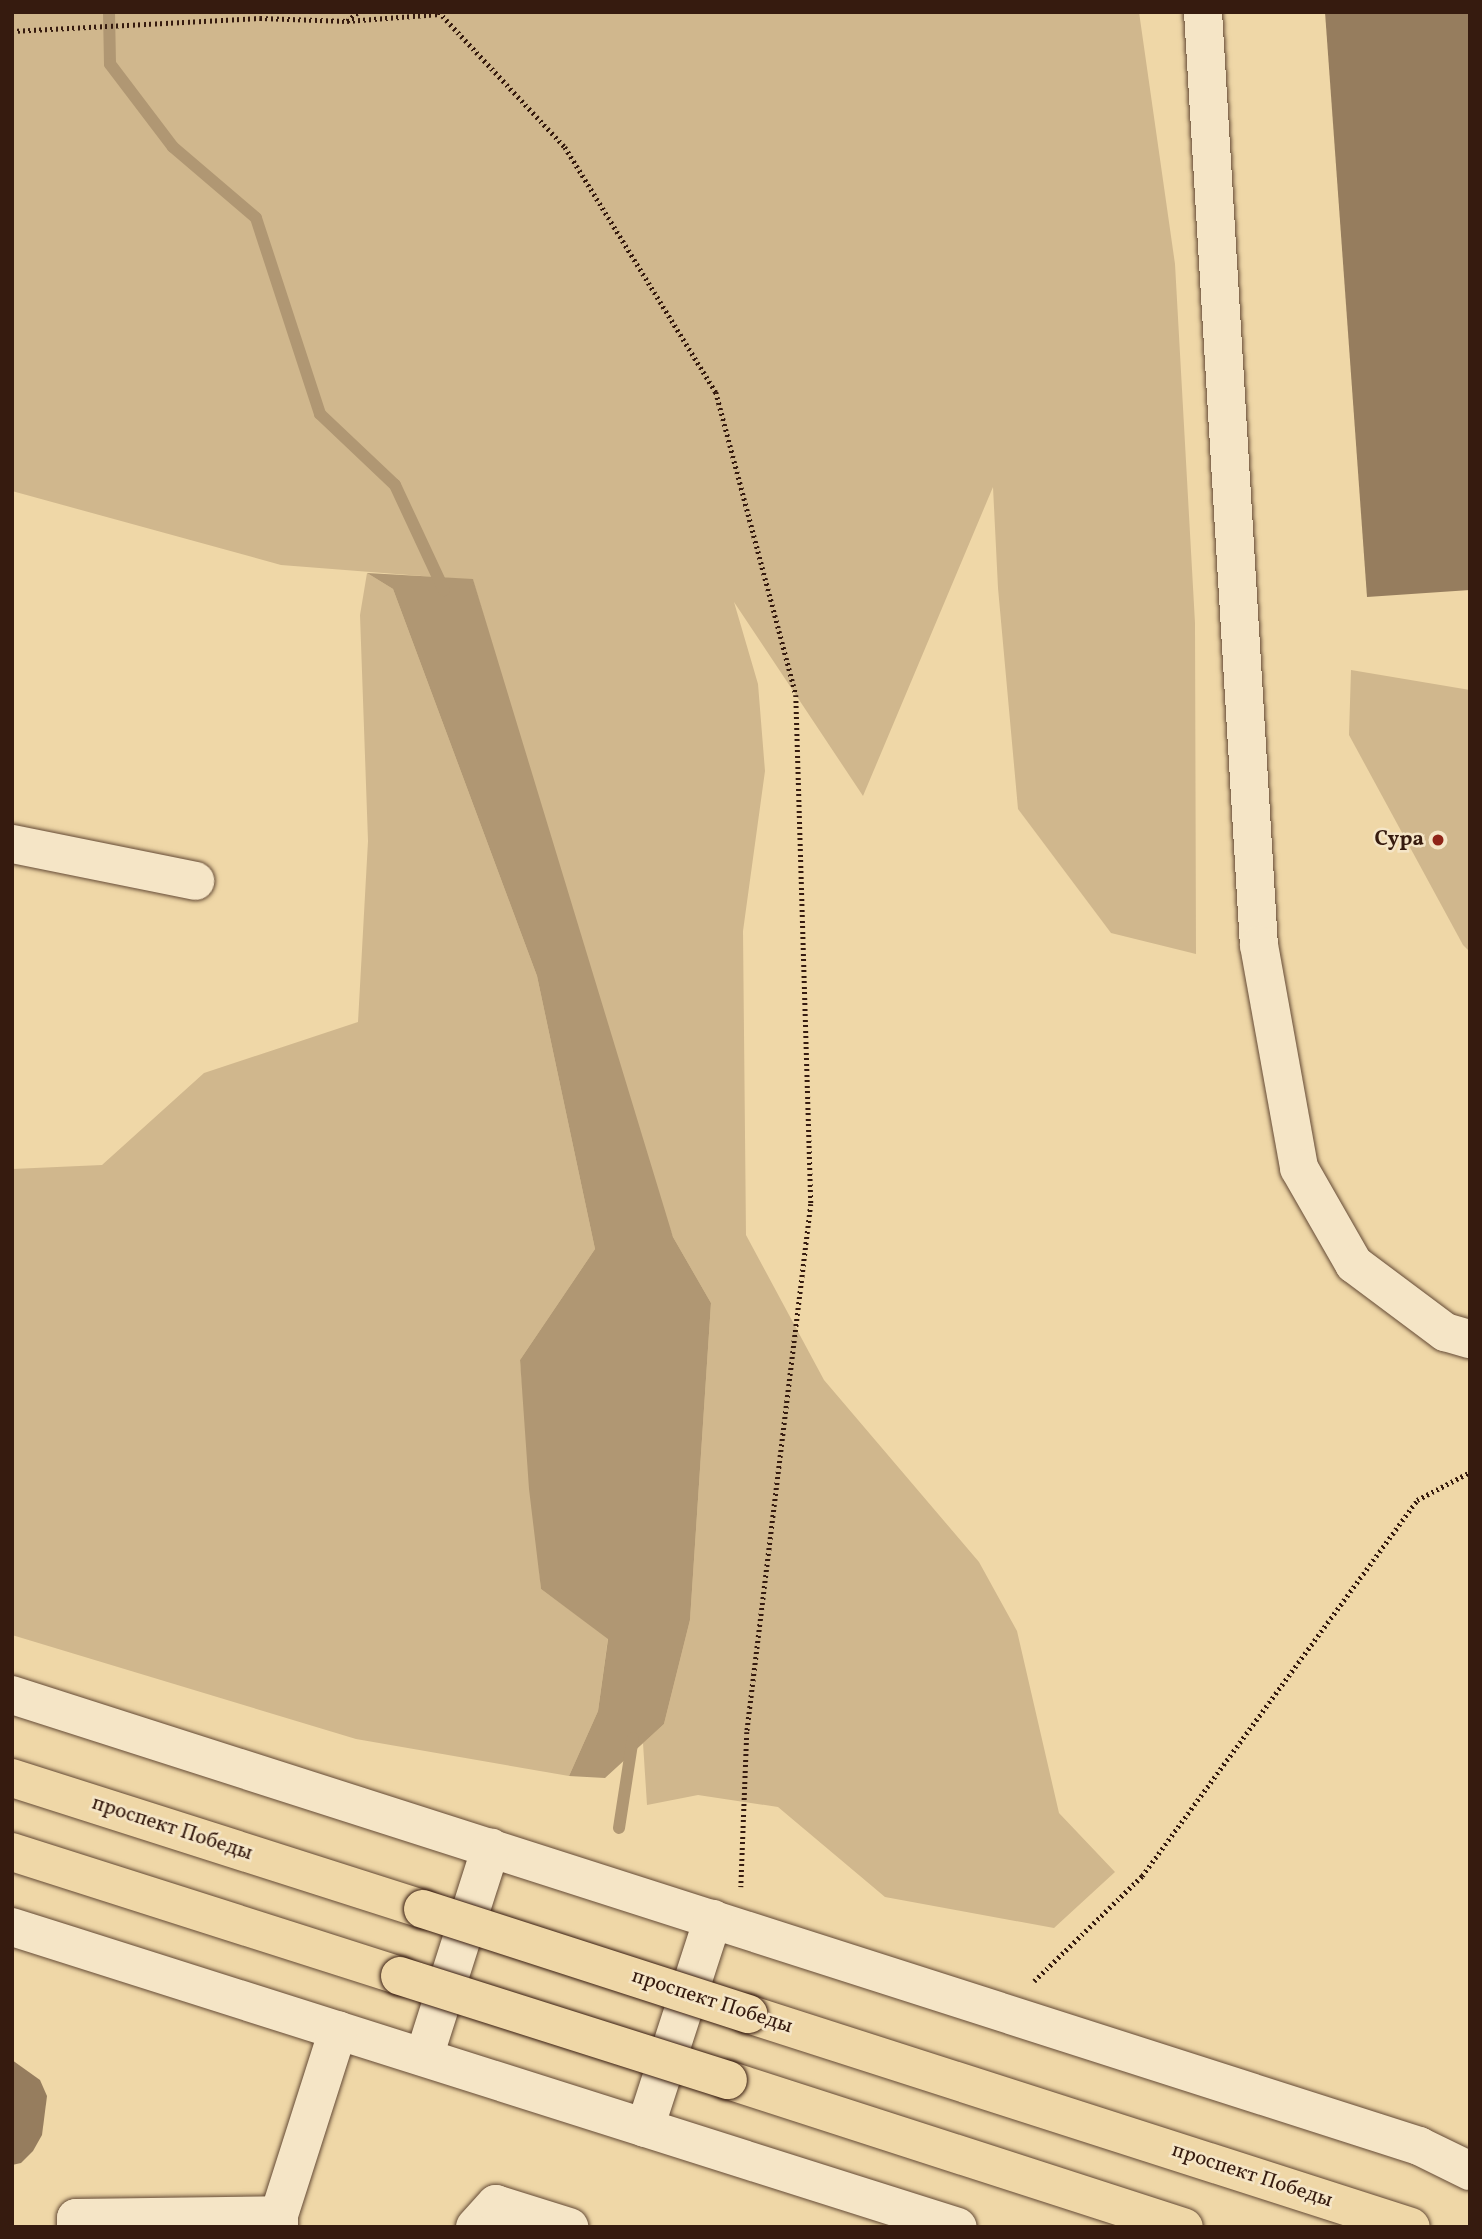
<!DOCTYPE html>
<meta charset="utf-8">
<style>
body{margin:0}
#map{position:relative;width:1482px;height:2239px;overflow:hidden;background:#efd7a7;font-family:Vollkorn,serif}
div>[style]{position:absolute}
.green>*{inset:0;background:#d0b78d}
.water>*{inset:0;background:#b09773}
.stream>*{height:12px;margin:-6px;padding:0 6px;transform-origin:6px;border-radius:6px;background:#b09773}
.building>*{inset:0;background:#967d5e}
.path>*{height:4.5px;margin-top:-2.25px;transform-origin:0;background:repeating-linear-gradient(90deg,#361b0f 0 2px,transparent 0 5.5px)}
.roads{filter:drop-shadow(0 0 2px #644a35) drop-shadow(0 0 2px #644a35)}
.minor>*{height:38px;margin:-19px;padding:0 19px;transform-origin:19px;border-radius:19px;background:#f5e5c6}
.major>*{height:38px;margin:-19px;padding:0 19px;transform-origin:19px;border-radius:19px;background:#efd7a7}
.bridges{filter:drop-shadow(0 0 2px #361b0f) drop-shadow(0 0 2px #361b0f)}
.major-bridge>*{height:38px;margin:-19px;padding:0 19px;transform-origin:19px;border-radius:19px;background:#efd7a7}
.dots>*{width:19px;height:19px;translate:-50% -50%;box-sizing:border-box;border:4px solid #f5e5c6;border-radius:50%}
span{translate:-50% -50%;white-space:nowrap;text-align:center;line-height:1.15;-webkit-text-stroke:5px #f5e5c6;paint-order:stroke}
.poi-label{font-size:21px;color:#361b0f;font-weight:700}
.right{translate:-100% -50%;text-align:right}
.street-label{font-size:21px;color:#361b0f}
.frame{position:absolute;inset:0;border:14px solid #361b0f;pointer-events:none}
</style>
<div id="map">
<div class="green">
<i style="clip-path:polygon(12px 12px,1139px 12px,1175px 264px,1195px 623px,1196px 954px,1111px 933px,1018px 809px,998px 588px,993px 487px,863px 796px,734px 602px,758px 684px,765px 771px,743px 931px,746px 1235px,824px 1380px,979px 1562px,1017px 1631px,1059px 1813px,1115px 1872px,1054px 1928px,885px 1897px,778px 1807px,698px 1795px,647px 1805px,643px 1743px,664px 1724px,690px 1620px,711px 1303px,673px 1237px,647px 1166px,473px 580px,281px 565px,12px 491px)"></i>
<i style="clip-path:polygon(367px 573px,393px 589px,537px 976px,595px 1249px,520px 1360px,541px 1589px,608px 1638px,598px 1711px,569px 1776px,356px 1739px,12px 1635px,12px 1169px,102px 1165px,204px 1073px,358px 1022px,368px 841px,360px 615px)"></i>
<i style="clip-path:polygon(1351px 670px,1470px 690px,1470px 952px,1463px 945px,1349px 735px)"></i>
</div>
<div class="water">
<i style="clip-path:polygon(367px 573px,473px 579px,673px 1237px,711px 1303px,690px 1620px,664px 1724px,605px 1778px,569px 1776px,598px 1711px,608px 1639px,541px 1589px,529px 1489px,520px 1360px,595px 1249px,537px 976px,393px 589px)"></i>
</div>
<div class="stream">
<i style="left:109px;top:12px;width:52px;rotate:88.9deg"></i>
<i style="left:110px;top:64px;width:104px;rotate:52.8deg"></i>
<i style="left:173px;top:147px;width:109px;rotate:40.5deg"></i>
<i style="left:256px;top:218px;width:206px;rotate:71.9deg"></i>
<i style="left:320px;top:414px;width:103px;rotate:43.4deg"></i>
<i style="left:395px;top:485px;width:116px;rotate:65deg"></i>
<i style="left:619px;top:1828px;width:91px;rotate:-81.2deg"></i>
</div>
<div class="building">
<i style="clip-path:polygon(1325px 12px,1470px 12px,1470px 590px,1367px 597px)"></i>
<i style="clip-path:polygon(12px 2060px,40px 2080px,47px 2096px,42px 2135px,33px 2151px,21px 2163px,12px 2165px)"></i>
</div>
<div class="path">
<i style="left:439px;top:12px;width:185px;rotate:47deg"></i>
<i style="left:565px;top:147px;width:288px;rotate:58.4deg"></i>
<i style="left:716px;top:392px;width:313px;rotate:75.2deg"></i>
<i style="left:796px;top:695px;width:509px;rotate:88.31deg"></i>
<i style="left:811px;top:1204px;width:532px;rotate:96.91deg"></i>
<i style="left:747px;top:1732px;width:155px;rotate:92.2deg"></i>
<i style="left:347px;top:21px;width:93px;rotate:-4.3deg"></i>
<i style="left:12px;top:31px;width:248px;rotate:-3deg"></i>
<i style="left:260px;top:18px;width:87px;rotate:2deg"></i>
<i style="left:347px;top:21px;width:14px;rotate:-39deg"></i>
<i style="left:1034px;top:1981px;width:151px;rotate:-44.2deg"></i>
<i style="left:1142px;top:1876px;width:466px;rotate:-53.8deg"></i>
<i style="left:1417px;top:1500px;width:60px;rotate:-27.8deg"></i>
</div>
<div class="roads">
<div class="minor">
<i style="left:1203px;top:12px;width:935px;rotate:86.57deg"></i>
<i style="left:1259px;top:945px;width:227px;rotate:79.8deg"></i>
<i style="left:1299px;top:1168px;width:111px;rotate:60.2deg"></i>
<i style="left:1354px;top:1264px;width:114px;rotate:36.8deg"></i>
<i style="left:1445px;top:1332px;width:26px;rotate:16deg"></i>
<i style="left:12px;top:844px;width:187px;rotate:11.4deg"></i>
<i style="left:12px;top:1695px;width:1478px;rotate:17.77deg"></i>
<i style="left:1419px;top:2146px;width:57px;rotate:26.1deg"></i>
<i style="left:12px;top:1927px;width:992px;rotate:17.6deg"></i>
<i style="left:424px;top:2057px;width:220px;rotate:-72.3deg"></i>
<i style="left:645px;top:2128px;width:220px;rotate:-72deg"></i>
<i style="left:76px;top:2227px;width:9px;rotate:-90deg"></i>
<i style="left:76px;top:2218px;width:203px;rotate:-0.8deg"></i>
<i style="left:279px;top:2227px;width:12px;rotate:-90deg"></i>
<i style="left:279px;top:2215px;width:194px;rotate:-72.3deg"></i>
<i style="left:475px;top:2227px;width:31px;rotate:-48deg"></i>
<i style="left:496px;top:2204px;width:77px;rotate:17.5deg"></i>
</div>
<div class="major">
<i style="left:12px;top:1778px;width:431px;rotate:17.7deg"></i>
<i style="left:12px;top:1852px;width:407px;rotate:17.7deg"></i>
<i style="left:748px;top:2014px;width:696px;rotate:17.81deg"></i>
<i style="left:728px;top:2080px;width:479px;rotate:17.9deg"></i>
</div>
</div>
<div class="bridges">
<div class="major-bridge">
<i style="left:423px;top:1909px;width:342px;rotate:17.9deg"></i>
<i style="left:400px;top:1976px;width:344px;rotate:17.6deg"></i>
</div>
</div>
<div class="dots">
<i style="left:1438px;top:840px;background:#8f2418"></i>
</div>
<div class="poi-label">
<span class="right" style="left:1424px;top:840px">Сура</span>
</div>
<div class="street-label">
<span style="left:172px;top:1829px;rotate:18deg">проспект Победы</span>
<span style="left:712px;top:2002px;rotate:18deg">проспект Победы</span>
<span style="left:1252px;top:2176px;rotate:18deg">проспект Победы</span>
</div>
<div class="frame"></div>
</div>
